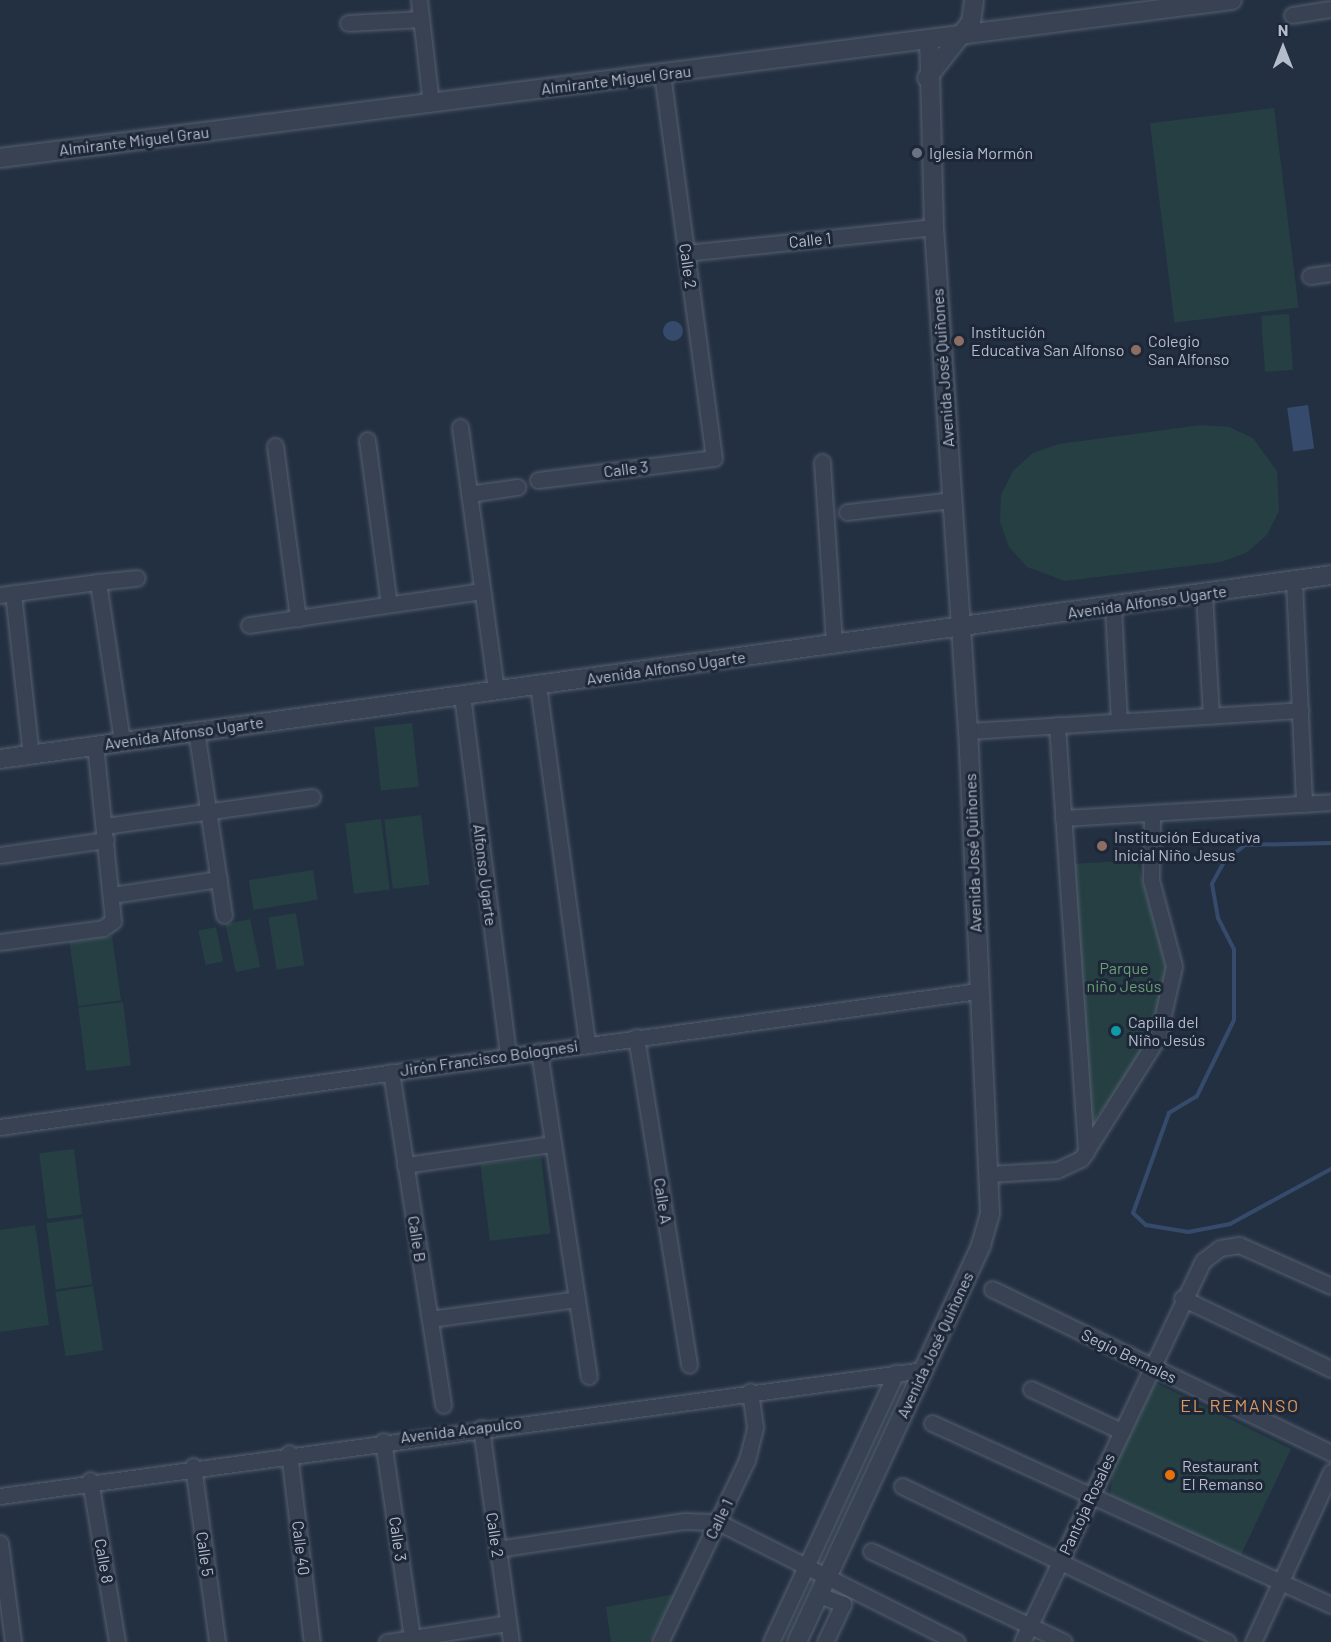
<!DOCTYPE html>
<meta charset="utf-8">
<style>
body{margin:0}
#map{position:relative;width:1331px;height:1642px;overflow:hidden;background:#233042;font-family:Barlow,sans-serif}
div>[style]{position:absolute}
.green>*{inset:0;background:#253f43;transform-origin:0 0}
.water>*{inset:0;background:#364b6b;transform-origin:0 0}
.round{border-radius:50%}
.stream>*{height:4px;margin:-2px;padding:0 2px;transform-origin:2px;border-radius:2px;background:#364b6b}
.roads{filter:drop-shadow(0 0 2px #56606f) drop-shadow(0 0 2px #56606f)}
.minor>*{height:15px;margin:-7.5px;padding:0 7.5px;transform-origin:7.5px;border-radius:7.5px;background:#384252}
.tertiary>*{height:18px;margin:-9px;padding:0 9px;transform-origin:9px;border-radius:9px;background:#384252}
.dots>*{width:16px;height:16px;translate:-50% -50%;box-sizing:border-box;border:3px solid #1d2737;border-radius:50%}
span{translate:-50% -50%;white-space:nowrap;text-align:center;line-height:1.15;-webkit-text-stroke:6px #1d2737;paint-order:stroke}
.street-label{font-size:16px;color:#b5bdcc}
.poi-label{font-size:16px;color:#b5bdcc}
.left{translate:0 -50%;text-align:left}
.park-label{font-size:16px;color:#6a9f77}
.neighbourhood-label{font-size:18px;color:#de985d;letter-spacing:1.5px}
.north{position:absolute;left:1253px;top:18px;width:60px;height:60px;-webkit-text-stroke:4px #1d2737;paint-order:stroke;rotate:0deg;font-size:16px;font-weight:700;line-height:24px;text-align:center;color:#b5bdcc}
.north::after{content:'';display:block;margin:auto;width:21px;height:27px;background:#b5bdcc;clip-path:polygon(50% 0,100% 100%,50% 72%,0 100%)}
</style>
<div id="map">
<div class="green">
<i style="left:1274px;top:108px;width:201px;height:125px;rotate:83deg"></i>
<i style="left:1289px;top:314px;width:56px;height:28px;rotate:86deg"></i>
<i style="clip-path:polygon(1201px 425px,1229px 427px,1253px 438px,1277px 471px,1279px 511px,1267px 535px,1246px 553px,1221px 562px,1065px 581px,1027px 567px,1009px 547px,1000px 522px,1001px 495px,1013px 471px,1033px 453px,1059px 444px)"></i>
<i style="left:412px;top:723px;width:64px;height:38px;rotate:84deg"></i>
<i style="left:421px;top:815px;width:70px;height:37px;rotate:83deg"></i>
<i style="left:381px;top:819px;width:71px;height:36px;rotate:83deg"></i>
<i style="clip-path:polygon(1137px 860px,1170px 980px,1164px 1012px,1138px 1065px,1094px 1120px,1087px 1116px,1072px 864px)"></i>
<i style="left:313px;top:870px;width:30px;height:65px;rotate:81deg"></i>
<i style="left:296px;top:913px;width:53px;height:28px;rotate:81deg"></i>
<i style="left:250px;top:919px;width:49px;height:25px;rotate:78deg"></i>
<i style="left:216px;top:927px;width:35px;height:18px;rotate:78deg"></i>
<i style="left:112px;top:936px;width:65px;height:43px;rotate:82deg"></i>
<i style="left:123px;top:1002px;width:64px;height:45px;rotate:83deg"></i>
<i style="left:74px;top:1149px;width:66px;height:35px;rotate:83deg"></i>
<i style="left:541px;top:1157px;width:77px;height:61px;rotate:83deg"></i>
<i style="left:83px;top:1218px;width:67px;height:37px;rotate:82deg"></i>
<i style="clip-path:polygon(35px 1225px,49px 1325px,0 1332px,0 1230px)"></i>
<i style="left:93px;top:1286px;width:65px;height:38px;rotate:81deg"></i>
<i style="clip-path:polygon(1154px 1382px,1291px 1449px,1240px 1557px,1110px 1497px,1113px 1468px)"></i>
<i style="clip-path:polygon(675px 1594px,649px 1642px,611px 1642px,606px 1607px)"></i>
</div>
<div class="water">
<i class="round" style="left:663px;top:321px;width:20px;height:20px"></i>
<i style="left:1308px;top:405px;width:44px;height:21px;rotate:82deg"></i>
</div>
<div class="stream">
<i style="left:1331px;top:843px;width:86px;rotate:178.7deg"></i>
<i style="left:1245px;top:845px;width:27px;rotate:141deg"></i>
<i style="left:1224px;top:862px;width:25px;rotate:119deg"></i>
<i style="left:1212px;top:884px;width:35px;rotate:80deg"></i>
<i style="left:1218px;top:918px;width:35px;rotate:63deg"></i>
<i style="left:1234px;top:949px;width:71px;rotate:90deg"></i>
<i style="left:1234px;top:1020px;width:85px;rotate:116deg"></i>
<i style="left:1197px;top:1096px;width:33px;rotate:149deg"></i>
<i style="left:1169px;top:1113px;width:106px;rotate:109.8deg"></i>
<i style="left:1133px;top:1213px;width:18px;rotate:43deg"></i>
<i style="left:1146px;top:1225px;width:43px;rotate:9.5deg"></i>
<i style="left:1188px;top:1232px;width:43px;rotate:-10.8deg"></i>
<i style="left:1230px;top:1224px;width:115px;rotate:-28.6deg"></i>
</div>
<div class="roads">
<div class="minor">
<i style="left:419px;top:0;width:104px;rotate:83.4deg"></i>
<i style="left:1292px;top:15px;width:39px;rotate:-9deg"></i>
<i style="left:348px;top:23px;width:73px;rotate:-3.1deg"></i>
<i style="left:686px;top:253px;width:249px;rotate:-6deg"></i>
<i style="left:1310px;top:276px;width:21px;rotate:-8deg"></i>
<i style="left:460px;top:427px;width:265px;rotate:82.2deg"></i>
<i style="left:367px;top:440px;width:165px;rotate:82.4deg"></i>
<i style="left:275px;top:446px;width:174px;rotate:82.4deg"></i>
<i style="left:822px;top:462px;width:183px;rotate:86.2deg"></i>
<i style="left:538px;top:480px;width:177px;rotate:-7.1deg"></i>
<i style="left:714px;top:458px;width:388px;rotate:-97.7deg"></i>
<i style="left:469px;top:494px;width:49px;rotate:-8.3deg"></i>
<i style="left:847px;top:512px;width:106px;rotate:-6.5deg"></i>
<i style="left:1294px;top:581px;width:223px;rotate:87.4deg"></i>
<i style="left:98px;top:582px;width:39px;rotate:-6deg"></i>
<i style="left:13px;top:593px;width:163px;rotate:83.7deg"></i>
<i style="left:1204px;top:594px;width:122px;rotate:86.7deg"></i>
<i style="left:0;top:595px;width:99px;rotate:-7.6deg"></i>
<i style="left:98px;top:582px;width:161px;rotate:81.4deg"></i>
<i style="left:1113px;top:607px;width:114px;rotate:87deg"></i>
<i style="left:249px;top:625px;width:235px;rotate:-8.3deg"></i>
<i style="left:538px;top:685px;width:362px;rotate:82.2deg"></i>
<i style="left:462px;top:695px;width:363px;rotate:82.7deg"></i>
<i style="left:1057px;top:725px;width:428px;rotate:86.1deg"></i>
<i style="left:196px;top:730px;width:187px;rotate:81.4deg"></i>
<i style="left:968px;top:731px;width:333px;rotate:-3.6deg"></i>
<i style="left:1063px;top:818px;width:268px;rotate:-3.4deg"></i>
<i style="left:105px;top:826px;width:209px;rotate:-8deg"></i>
<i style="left:0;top:855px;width:107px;rotate:-8.1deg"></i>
<i style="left:112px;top:895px;width:108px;rotate:-8.5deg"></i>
<i style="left:0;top:942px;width:104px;rotate:-7.7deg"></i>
<i style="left:103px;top:928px;width:12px;rotate:-35deg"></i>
<i style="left:113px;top:921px;width:177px;rotate:-95.8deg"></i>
<i style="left:636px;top:1037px;width:332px;rotate:80.8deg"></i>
<i style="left:539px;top:1051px;width:329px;rotate:81.3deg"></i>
<i style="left:391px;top:1072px;width:337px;rotate:81.1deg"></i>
<i style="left:0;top:1127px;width:987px;rotate:-7.92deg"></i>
<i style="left:405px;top:1165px;width:149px;rotate:-8.1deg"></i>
<i style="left:990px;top:1174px;width:67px;rotate:-3.4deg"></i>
<i style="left:1057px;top:1170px;width:26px;rotate:-25deg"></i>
<i style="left:1081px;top:1159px;width:144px;rotate:-57.7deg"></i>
<i style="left:1158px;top:1037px;width:73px;rotate:-77.3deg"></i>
<i style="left:1174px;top:966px;width:89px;rotate:-105deg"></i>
<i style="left:1151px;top:880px;width:67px;rotate:-89.1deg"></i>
<i style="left:992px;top:1289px;width:377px;rotate:25.8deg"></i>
<i style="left:1182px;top:1298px;width:165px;rotate:25.5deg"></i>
<i style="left:430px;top:1319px;width:148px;rotate:-7.7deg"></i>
<i style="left:1031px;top:1389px;width:99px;rotate:25deg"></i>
<i style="left:932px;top:1423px;width:439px;rotate:24.5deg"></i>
<i style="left:481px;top:1428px;width:216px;rotate:82deg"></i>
<i style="left:383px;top:1441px;width:199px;rotate:81.6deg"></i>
<i style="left:289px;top:1453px;width:190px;rotate:83.1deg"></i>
<i style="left:193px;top:1466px;width:178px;rotate:82.2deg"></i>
<i style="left:90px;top:1480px;width:164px;rotate:80.5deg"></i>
<i style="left:902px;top:1486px;width:361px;rotate:25.6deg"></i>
<i style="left:0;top:1496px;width:932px;rotate:-7.77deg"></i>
<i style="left:0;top:1543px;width:100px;rotate:82.5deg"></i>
<i style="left:497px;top:1549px;width:190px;rotate:-8.5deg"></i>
<i style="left:685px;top:1521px;width:33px;rotate:2deg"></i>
<i style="left:718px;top:1522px;width:267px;rotate:26.7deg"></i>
<i style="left:871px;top:1551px;width:213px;rotate:25.2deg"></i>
<i style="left:819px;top:1595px;width:26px;rotate:21deg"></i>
<i style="left:843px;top:1604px;width:42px;rotate:115.3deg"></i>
<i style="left:387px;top:1642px;width:122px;rotate:-8.9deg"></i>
<i style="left:660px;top:1642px;width:202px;rotate:-64.5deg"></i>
<i style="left:747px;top:1460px;width:34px;rotate:-76deg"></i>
<i style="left:755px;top:1427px;width:36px;rotate:-98deg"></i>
<i style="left:771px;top:1642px;width:297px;rotate:-65.1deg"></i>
<i style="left:1022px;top:1642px;width:422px;rotate:-64.6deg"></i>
<i style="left:1203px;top:1261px;width:21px;rotate:-37deg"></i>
<i style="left:1220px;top:1248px;width:19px;rotate:-9deg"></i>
<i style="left:1239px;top:1245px;width:101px;rotate:24deg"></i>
<i style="left:1253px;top:1642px;width:187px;rotate:-65.4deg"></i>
</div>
<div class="tertiary">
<i style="left:927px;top:78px;width:71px;rotate:-51.8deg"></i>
<i style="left:971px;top:22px;width:22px;rotate:-82deg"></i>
<i style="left:0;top:158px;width:1242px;rotate:-7.31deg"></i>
<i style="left:0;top:759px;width:1344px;rotate:-7.87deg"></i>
<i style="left:797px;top:1642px;width:438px;rotate:-65.1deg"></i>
<i style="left:981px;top:1245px;width:33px;rotate:-74deg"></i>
<i style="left:990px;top:1213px;width:483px;rotate:-92.6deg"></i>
<i style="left:968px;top:731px;width:505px;rotate:-93.86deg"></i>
<i style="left:934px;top:227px;width:187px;rotate:-91.5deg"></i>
</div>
</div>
<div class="dots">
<i style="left:917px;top:153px;background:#6b7280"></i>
<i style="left:959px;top:341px;background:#8d6e63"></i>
<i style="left:1136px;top:350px;background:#8d6e63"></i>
<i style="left:1102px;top:846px;background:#8d6e63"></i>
<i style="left:1116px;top:1031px;background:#0f9aa8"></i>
<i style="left:1170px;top:1475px;background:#e8710a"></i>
</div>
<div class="street-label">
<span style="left:616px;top:80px;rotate:-7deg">Almirante Miguel Grau</span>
<span style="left:134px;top:141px;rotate:-7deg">Almirante Miguel Grau</span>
<span style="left:810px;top:240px;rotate:-6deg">Calle 1</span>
<span style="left:688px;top:266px;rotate:82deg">Calle 2</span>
<span style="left:943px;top:368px;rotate:-94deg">Avenida José Quiñones</span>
<span style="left:626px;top:469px;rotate:-7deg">Calle 3</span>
<span style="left:1147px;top:602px;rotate:-8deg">Avenida Alfonso Ugarte</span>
<span style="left:666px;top:668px;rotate:-8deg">Avenida Alfonso Ugarte</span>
<span style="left:184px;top:733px;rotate:-8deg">Avenida Alfonso Ugarte</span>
<span style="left:973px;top:853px;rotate:-92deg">Avenida José Quiñones</span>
<span style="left:485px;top:875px;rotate:83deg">Alfonso Ugarte</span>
<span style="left:489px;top:1058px;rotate:-8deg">Jirón Francisco Bolognesi</span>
<span style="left:663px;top:1201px;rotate:81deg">Calle A</span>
<span style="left:417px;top:1239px;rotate:81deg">Calle B</span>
<span style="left:935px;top:1345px;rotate:-65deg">Avenida José Quiñones</span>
<span style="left:1129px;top:1356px;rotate:26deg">Segio Bernales</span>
<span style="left:461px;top:1430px;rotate:-7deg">Avenida Acapulco</span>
<span style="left:1087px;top:1504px;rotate:-65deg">Pantoja Rosales</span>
<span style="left:719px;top:1519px;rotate:-64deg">Calle 1</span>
<span style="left:495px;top:1535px;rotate:82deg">Calle 2</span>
<span style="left:398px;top:1539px;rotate:82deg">Calle 3</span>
<span style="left:301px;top:1548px;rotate:83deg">Calle 40</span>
<span style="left:205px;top:1554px;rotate:82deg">Calle 5</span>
<span style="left:104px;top:1561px;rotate:80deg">Calle 8</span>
</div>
<div class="poi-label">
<span class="left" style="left:929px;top:153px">Iglesia Mormón</span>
<span class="left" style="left:971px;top:341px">Institución<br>Educativa San Alfonso</span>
<span class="left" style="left:1148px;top:350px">Colegio<br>San Alfonso</span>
<span class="left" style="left:1114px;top:846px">Institución Educativa<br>Inicial Niño Jesus</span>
<span class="left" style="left:1128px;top:1031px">Capilla del<br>Niño Jesús</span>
<span class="left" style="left:1182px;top:1475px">Restaurant<br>El Remanso</span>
</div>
<div class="park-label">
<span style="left:1124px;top:977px">Parque<br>niño Jesús</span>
</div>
<div class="neighbourhood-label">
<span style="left:1240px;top:1405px">EL REMANSO</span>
</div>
<div class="north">N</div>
</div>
